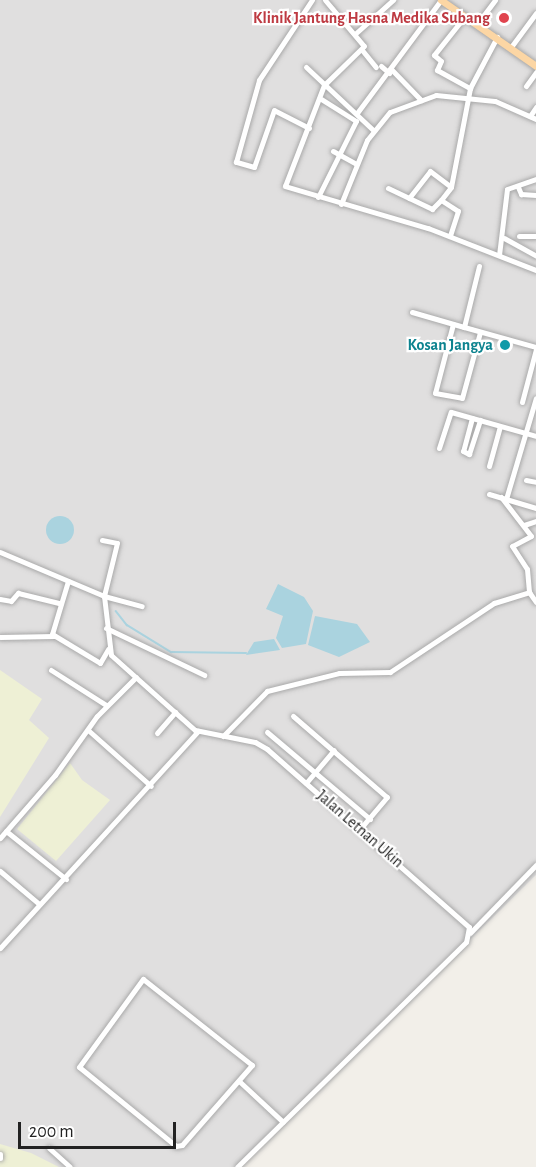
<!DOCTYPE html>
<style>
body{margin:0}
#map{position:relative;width:536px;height:1167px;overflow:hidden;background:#f2efe9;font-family:"Alegreya Sans",sans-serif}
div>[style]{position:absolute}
.residential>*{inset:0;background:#e0dfdf}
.farmland>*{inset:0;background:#eef0d5}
.water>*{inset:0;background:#aad3df}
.round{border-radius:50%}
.stream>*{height:1.5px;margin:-0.75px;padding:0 0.75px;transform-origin:0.75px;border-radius:0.75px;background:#aad3df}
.roads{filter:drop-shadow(0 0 2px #a9a9a9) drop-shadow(0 0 2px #a9a9a9)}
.minor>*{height:5px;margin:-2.5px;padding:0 2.5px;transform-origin:2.5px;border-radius:2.5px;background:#fff}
.major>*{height:7px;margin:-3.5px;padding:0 3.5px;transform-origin:3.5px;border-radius:3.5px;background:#fcd6a4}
.dots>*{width:16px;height:16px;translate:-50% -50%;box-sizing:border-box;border:3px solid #fff;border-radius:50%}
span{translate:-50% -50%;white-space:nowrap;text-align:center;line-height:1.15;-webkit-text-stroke:4.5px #fff;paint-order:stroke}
.health-label{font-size:16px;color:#be3a42;font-weight:700}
.right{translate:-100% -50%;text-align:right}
.culture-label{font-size:16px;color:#0d838f;font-weight:700}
.street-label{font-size:16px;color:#222}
.scale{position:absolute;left:18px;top:1122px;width:158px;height:27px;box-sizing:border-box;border:3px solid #222;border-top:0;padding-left:8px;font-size:18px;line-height:21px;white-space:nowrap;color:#222;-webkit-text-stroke:4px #fff;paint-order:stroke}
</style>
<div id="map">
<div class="residential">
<i style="clip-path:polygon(0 0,536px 0,536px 875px,238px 1167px,0 1167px)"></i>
</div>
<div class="farmland">
<i style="clip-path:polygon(0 670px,42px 699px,29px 720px,49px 738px,0 817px)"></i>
<i style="clip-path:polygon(70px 763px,82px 780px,110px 800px,56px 861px,17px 829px)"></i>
<i style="clip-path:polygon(0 1144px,31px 1153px,59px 1167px,0 1167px)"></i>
</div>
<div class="water">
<i class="round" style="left:46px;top:516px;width:28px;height:28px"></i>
<i style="clip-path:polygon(278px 584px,304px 597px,313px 611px,306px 644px,282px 648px,276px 638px,283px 616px,266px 609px)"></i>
<i style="clip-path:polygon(315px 616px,357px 624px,370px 642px,339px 657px,308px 645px)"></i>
<i style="clip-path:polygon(274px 639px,280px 650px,246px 655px,254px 642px)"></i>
</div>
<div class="stream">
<i style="left:116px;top:611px;width:18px;rotate:52deg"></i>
<i style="left:127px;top:625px;width:52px;rotate:31.5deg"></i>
<i style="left:171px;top:652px;width:75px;rotate:0.8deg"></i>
</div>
<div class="roads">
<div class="minor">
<i style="left:325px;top:0;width:60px;rotate:49.7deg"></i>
<i style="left:364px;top:46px;width:56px;rotate:135.7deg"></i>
<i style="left:324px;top:85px;width:108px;rotate:111.1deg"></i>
<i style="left:285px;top:186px;width:149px;rotate:16.4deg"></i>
<i style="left:428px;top:228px;width:116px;rotate:21.3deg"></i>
<i style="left:465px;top:16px;width:50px;rotate:128.5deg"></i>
<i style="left:434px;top:55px;width:9px;rotate:41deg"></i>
<i style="left:441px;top:61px;width:10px;rotate:114deg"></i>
<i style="left:437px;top:70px;width:38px;rotate:29deg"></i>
<i style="left:477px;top:24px;width:30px;rotate:-53deg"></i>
<i style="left:356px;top:33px;width:50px;rotate:-41.7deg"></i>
<i style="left:511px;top:47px;width:42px;rotate:-53.7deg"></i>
<i style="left:362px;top:50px;width:22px;rotate:51deg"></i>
<i style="left:381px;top:66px;width:11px;rotate:41deg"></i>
<i style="left:306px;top:67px;width:92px;rotate:43.2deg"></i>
<i style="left:392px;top:70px;width:42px;rotate:46deg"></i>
<i style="left:526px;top:86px;width:17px;rotate:-54deg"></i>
<i style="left:357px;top:113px;width:141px;rotate:-53.4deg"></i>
<i style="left:530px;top:116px;width:11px;rotate:-56deg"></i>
<i style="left:309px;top:128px;width:39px;rotate:-153deg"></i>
<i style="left:274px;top:110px;width:60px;rotate:109.3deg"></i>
<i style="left:254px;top:167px;width:19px;rotate:-164deg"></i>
<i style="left:236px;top:162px;width:85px;rotate:-74.3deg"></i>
<i style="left:259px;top:80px;width:96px;rotate:-56.5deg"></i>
<i style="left:333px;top:151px;width:26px;rotate:29deg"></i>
<i style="left:518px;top:187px;width:8px;rotate:67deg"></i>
<i style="left:521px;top:194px;width:15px;rotate:4deg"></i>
<i style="left:388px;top:188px;width:49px;rotate:25.5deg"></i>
<i style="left:432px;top:209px;width:13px;rotate:-45deg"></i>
<i style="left:441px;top:200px;width:16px;rotate:-52deg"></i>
<i style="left:451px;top:187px;width:101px;rotate:-79.1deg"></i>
<i style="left:470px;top:88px;width:58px;rotate:-62.1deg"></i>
<i style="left:318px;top:197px;width:85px;rotate:-63.4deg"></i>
<i style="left:356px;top:121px;width:41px;rotate:-147.8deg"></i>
<i style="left:409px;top:198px;width:34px;rotate:-52deg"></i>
<i style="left:430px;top:171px;width:26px;rotate:37deg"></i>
<i style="left:441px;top:200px;width:20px;rotate:33deg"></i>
<i style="left:458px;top:211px;width:26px;rotate:108deg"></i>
<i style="left:341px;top:204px;width:69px;rotate:-67.9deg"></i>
<i style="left:367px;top:140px;width:36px;rotate:-51deg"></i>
<i style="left:390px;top:112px;width:49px;rotate:-20.3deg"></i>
<i style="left:436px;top:95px;width:59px;rotate:5.8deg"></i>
<i style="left:495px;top:101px;width:45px;rotate:23.7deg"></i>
<i style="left:519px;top:236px;width:17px"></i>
<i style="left:504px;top:238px;width:37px;rotate:29deg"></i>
<i style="left:499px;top:255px;width:66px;rotate:-83.1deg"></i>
<i style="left:507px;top:189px;width:31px;rotate:-19deg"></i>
<i style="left:479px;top:266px;width:63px;rotate:103.8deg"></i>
<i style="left:464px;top:327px;width:75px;rotate:15.5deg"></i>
<i style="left:412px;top:312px;width:54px;rotate:16.1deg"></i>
<i style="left:453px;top:324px;width:71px;rotate:104.6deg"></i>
<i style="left:435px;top:393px;width:27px;rotate:10deg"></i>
<i style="left:462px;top:398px;width:68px;rotate:-74.7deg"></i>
<i style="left:522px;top:402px;width:55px;rotate:-75.2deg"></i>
<i style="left:472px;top:418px;width:34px;rotate:105deg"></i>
<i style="left:463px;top:451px;width:7px;rotate:27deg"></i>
<i style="left:469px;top:454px;width:36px;rotate:-72deg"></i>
<i style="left:439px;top:448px;width:38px;rotate:-72deg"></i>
<i style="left:451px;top:412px;width:88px;rotate:15.8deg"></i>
<i style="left:489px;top:466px;width:41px;rotate:-74.6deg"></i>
<i style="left:526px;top:480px;width:10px;rotate:11deg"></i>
<i style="left:489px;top:494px;width:49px;rotate:16.6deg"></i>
<i style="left:501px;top:497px;width:49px;rotate:52.4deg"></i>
<i style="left:531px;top:536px;width:21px;rotate:152deg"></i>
<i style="left:512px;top:546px;width:27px;rotate:57deg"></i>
<i style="left:527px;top:569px;width:23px;rotate:85deg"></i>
<i style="left:506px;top:499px;width:105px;rotate:-73.5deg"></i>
<i style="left:524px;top:525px;width:13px;rotate:-18deg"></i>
<i style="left:102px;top:540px;width:15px;rotate:11deg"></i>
<i style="left:117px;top:543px;width:55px;rotate:103.8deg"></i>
<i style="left:104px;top:596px;width:39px;rotate:15deg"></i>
<i style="left:0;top:552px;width:113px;rotate:22.9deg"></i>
<i style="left:104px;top:596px;width:59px;rotate:83.2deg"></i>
<i style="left:111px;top:655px;width:113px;rotate:41.8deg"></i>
<i style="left:195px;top:730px;width:61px;rotate:11.3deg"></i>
<i style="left:255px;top:742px;width:14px;rotate:30deg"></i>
<i style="left:267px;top:749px;width:269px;rotate:41.4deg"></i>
<i style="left:469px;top:927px;width:15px;rotate:101deg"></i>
<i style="left:466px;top:942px;width:321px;rotate:135.5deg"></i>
<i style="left:68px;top:581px;width:55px;rotate:106.8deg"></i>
<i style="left:52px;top:634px;width:56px;rotate:31.1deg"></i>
<i style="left:100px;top:663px;width:16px;rotate:-60deg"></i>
<i style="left:0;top:599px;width:11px;rotate:10deg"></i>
<i style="left:11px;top:601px;width:11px;rotate:-49deg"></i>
<i style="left:18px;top:593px;width:42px;rotate:13.7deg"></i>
<i style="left:106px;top:628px;width:109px;rotate:25.6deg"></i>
<i style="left:0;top:637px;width:54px;rotate:-1.1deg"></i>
<i style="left:51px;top:670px;width:65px;rotate:32.5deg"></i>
<i style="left:293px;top:716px;width:124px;rotate:40.8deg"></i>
<i style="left:387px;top:797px;width:43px;rotate:130.3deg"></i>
<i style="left:88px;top:730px;width:84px;rotate:41.6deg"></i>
<i style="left:267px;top:732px;width:135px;rotate:40.2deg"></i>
<i style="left:157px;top:733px;width:28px;rotate:-49deg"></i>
<i style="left:223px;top:736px;width:63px;rotate:-45.6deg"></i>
<i style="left:267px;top:691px;width:74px;rotate:-14deg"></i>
<i style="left:339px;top:673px;width:51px;rotate:-1.1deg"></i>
<i style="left:390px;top:672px;width:125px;rotate:-33.6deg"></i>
<i style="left:494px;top:603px;width:37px;rotate:-17deg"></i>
<i style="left:529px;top:592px;width:12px;rotate:55deg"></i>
<i style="left:306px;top:783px;width:43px;rotate:-49.7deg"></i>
<i style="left:6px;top:831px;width:77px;rotate:38.7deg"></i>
<i style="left:0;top:838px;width:84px;rotate:-48.9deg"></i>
<i style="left:55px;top:775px;width:72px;rotate:-54.6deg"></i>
<i style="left:97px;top:716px;width:55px;rotate:-45deg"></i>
<i style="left:0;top:871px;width:51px;rotate:40.2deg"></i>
<i style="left:470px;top:933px;width:95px;rotate:-45.9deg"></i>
<i style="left:0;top:948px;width:294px;rotate:-47.6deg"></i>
<i style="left:143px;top:979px;width:139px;rotate:38.3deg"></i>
<i style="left:252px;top:1065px;width:106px;rotate:131.2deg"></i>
<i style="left:182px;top:1145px;width:6px;rotate:171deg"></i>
<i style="left:176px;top:1146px;width:125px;rotate:-140.8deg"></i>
<i style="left:79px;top:1067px;width:109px;rotate:-54deg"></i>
<i style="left:239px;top:1081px;width:60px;rotate:43deg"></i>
<i style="left:49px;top:1148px;width:28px;rotate:42deg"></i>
<i style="left:0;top:1154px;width:4px;rotate:90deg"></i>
</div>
<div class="major">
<i style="left:441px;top:0;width:116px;rotate:34.8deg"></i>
</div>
</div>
<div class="dots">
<i style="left:504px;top:18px;background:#e0444e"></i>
<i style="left:505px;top:345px;background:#0f9aa8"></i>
</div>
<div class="health-label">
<span class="right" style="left:490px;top:18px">Klinik Jantung Hasna Medika Subang</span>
</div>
<div class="culture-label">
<span class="right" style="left:493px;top:345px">Kosan Jangya</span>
</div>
<div class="street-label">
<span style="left:360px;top:829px;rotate:41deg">Jalan Letnan Ukin</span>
</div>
<div class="scale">200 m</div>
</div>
